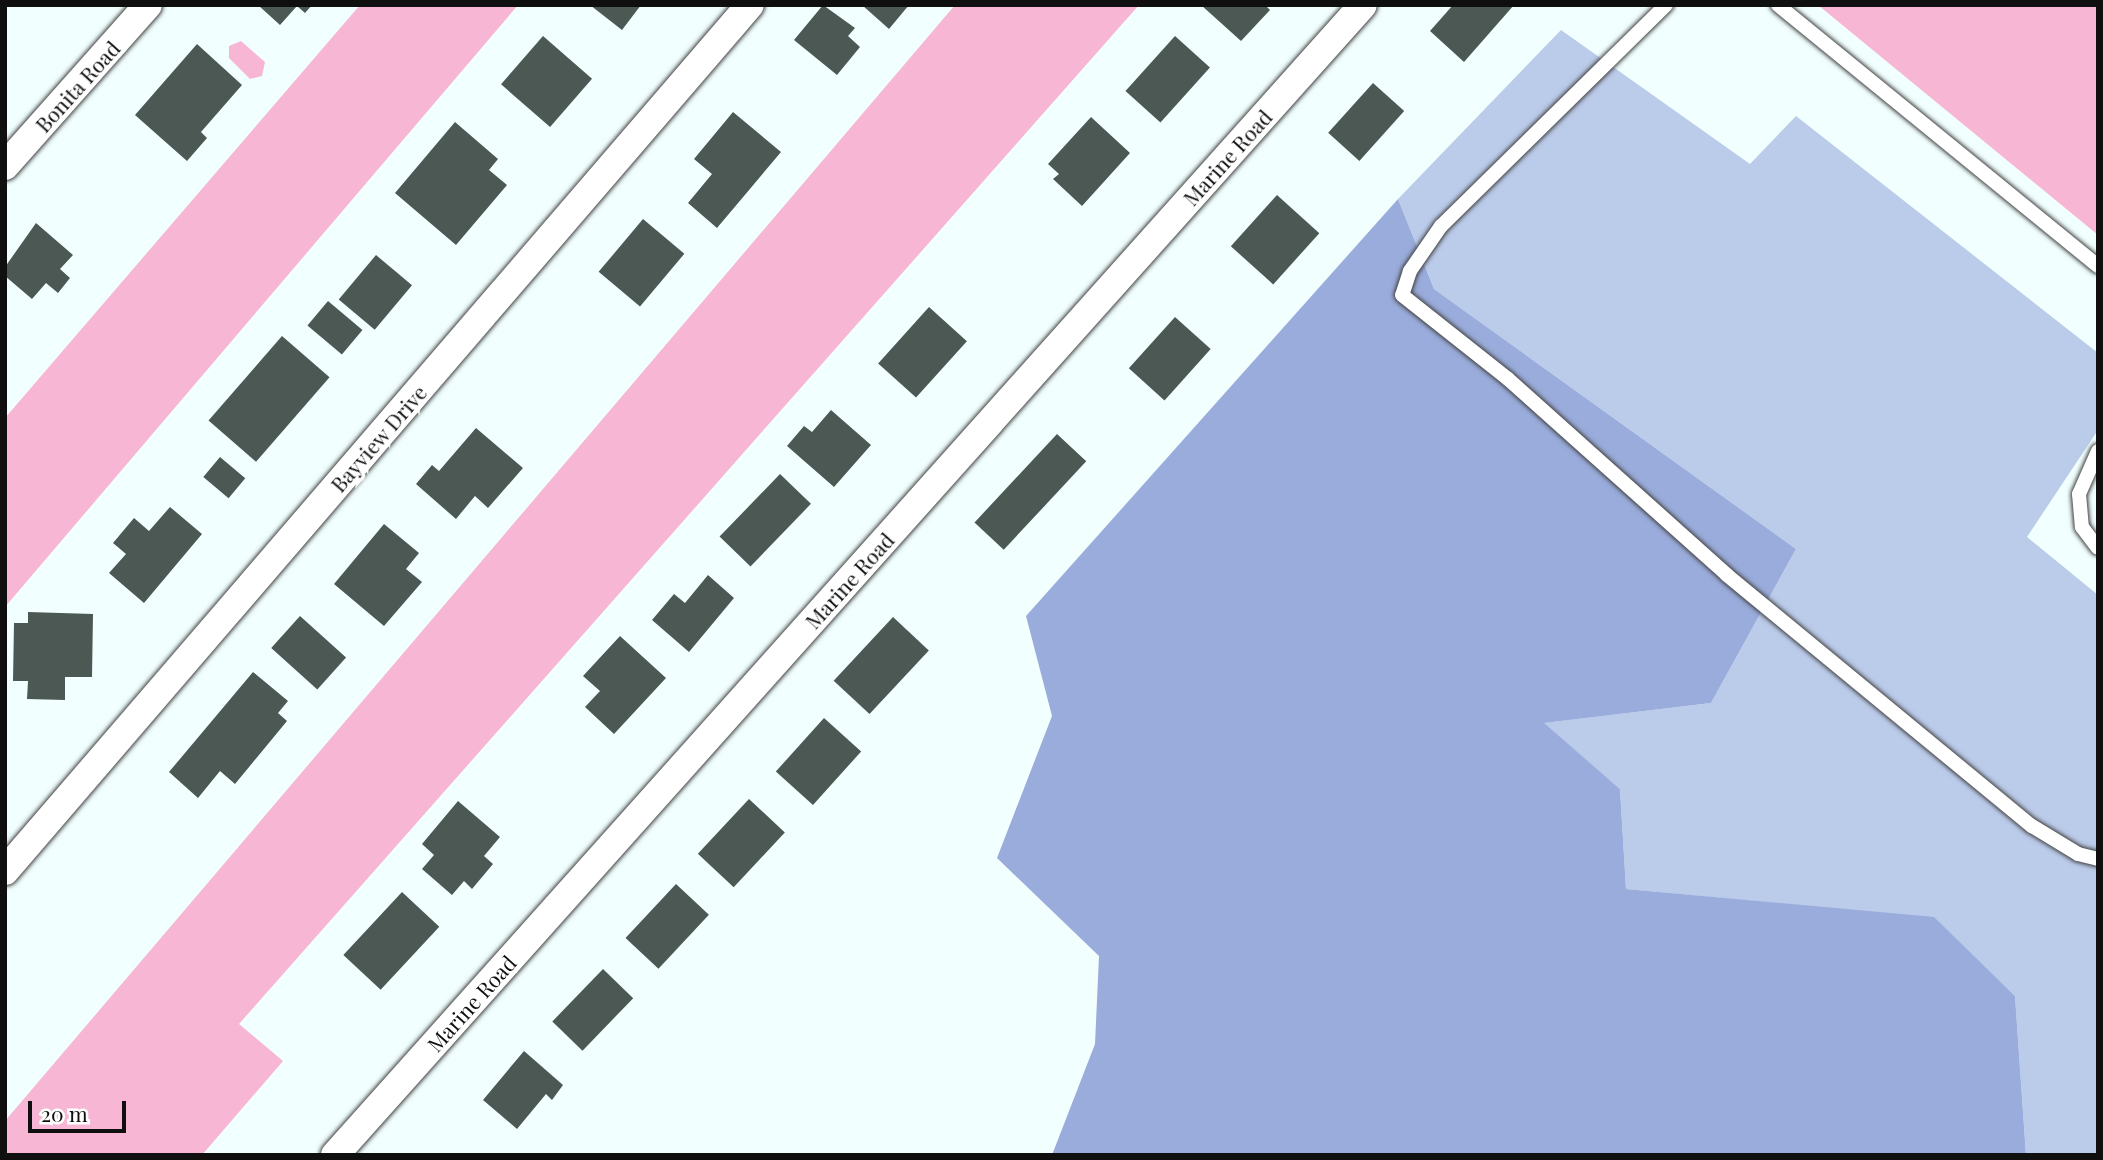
<!DOCTYPE html>
<style>
body{margin:0}
#map{position:relative;width:2103px;height:1160px;overflow:hidden;background:#f2ffff;font-family:"Playfair Display",serif}
div>[style]{position:absolute}
.green>*{inset:0;background:#bbcbea}
.forest>*{inset:0;background:#9aacdb}
.water>*{inset:0;background:#f7b6d4}
.building>*{inset:0;background:#4c5853;transform-origin:0 0}
.roads{filter:drop-shadow(0 0 2px #424242) drop-shadow(0 0 2px #424242)}
.lane>*{height:14px;margin:-7px;padding:0 7px;transform-origin:7px;border-radius:7px;background:#fff}
.street>*{height:28px;margin:-14px;padding:0 14px;transform-origin:14px;border-radius:14px;background:#fff}
span{translate:-50% -50%;white-space:nowrap;text-align:center;line-height:1.15;-webkit-text-stroke:7px #fff;paint-order:stroke}
.street-label{font-size:21px;color:#0f0f0f}
.frame{position:absolute;inset:0;border:7px solid #0f0f0f;pointer-events:none}
.scale{position:absolute;left:28px;top:1101px;width:98px;height:32px;box-sizing:border-box;border:4px solid #0f0f0f;border-top:0;padding-left:9px;font-size:21px;line-height:24px;white-space:nowrap;color:#0f0f0f;-webkit-text-stroke:5px #fff;paint-order:stroke}
</style>
<div id="map">
<div class="green">
<i style="clip-path:polygon(1561px 30px,1750px 164px,1796px 116px,2098px 353px,2098px 430px,2027px 537px,2098px 595px,2098px 1155px,2026px 1155px,2015px 996px,1934px 918px,1626px 889px,1620px 789px,1543px 723px,1711px 703px,1796px 549px,1434px 289px,1398px 199px)"></i>
</div>
<div class="forest">
<i style="clip-path:polygon(1398px 199px,1434px 289px,1796px 549px,1711px 703px,1544px 723px,1620px 789px,1626px 889px,1934px 917px,2015px 996px,2026px 1155px,1052px 1155px,1095px 1044px,1099px 956px,997px 858px,1052px 716px,1026px 616px)"></i>
</div>
<div class="water">
<i style="clip-path:polygon(360px 5px,518px 5px,5px 607px,5px 418px)"></i>
<i style="clip-path:polygon(955px 5px,1139px 5px,239px 1024px,283px 1061px,202px 1155px,5px 1155px,5px 1121px)"></i>
<i style="clip-path:polygon(1818px 5px,2098px 5px,2098px 235px)"></i>
<i style="clip-path:polygon(241px 41px,265px 62px,262px 76px,250px 79px,229px 58px,229px 46px)"></i>
</div>
<div class="building">
<i style="clip-path:polygon(258px 5px,312px 5px,305px 13px,297px 6px,280px 25px)"></i>
<i style="clip-path:polygon(590px 5px,641px 5px,622px 30px)"></i>
<i style="clip-path:polygon(823px 5px,855px 28px,848px 36px,860px 47px,837px 75px,794px 40px)"></i>
<i style="clip-path:polygon(862px 5px,909px 5px,889px 29px)"></i>
<i style="clip-path:polygon(1201px 5px,1265px 5px,1270px 10px,1241px 41px)"></i>
<i style="clip-path:polygon(1453px 5px,1514px 5px,1464px 62px,1430px 31px)"></i>
<i style="left:543px;top:36px;width:65px;height:64px;rotate:41deg"></i>
<i style="left:1175px;top:36px;width:47px;height:74px;rotate:42deg"></i>
<i style="clip-path:polygon(197px 44px,242px 85px,201px 132px,207px 138px,187px 161px,135px 115px)"></i>
<i style="left:1373px;top:83px;width:42px;height:67px;rotate:42deg"></i>
<i style="clip-path:polygon(733px 112px,781px 152px,717px 228px,688px 203px,712px 174px,694px 159px)"></i>
<i style="clip-path:polygon(1091px 117px,1130px 153px,1082px 206px,1053px 179px,1059px 174px,1048px 164px)"></i>
<i style="clip-path:polygon(455px 122px,498px 159px,489px 170px,507px 185px,456px 245px,395px 193px)"></i>
<i style="left:1277px;top:195px;width:57px;height:69px;rotate:42deg"></i>
<i style="left:643px;top:219px;width:54px;height:69px;rotate:40deg"></i>
<i style="clip-path:polygon(36px 223px,73px 255px,60px 269px,70px 278px,58px 293px,46px 283px,32px 299px,5px 276px,5px 267px)"></i>
<i style="left:376px;top:255px;width:47px;height:58px;rotate:40deg"></i>
<i style="left:328px;top:301px;width:45px;height:32px;rotate:40deg"></i>
<i style="left:929px;top:307px;width:51px;height:76px;rotate:42deg"></i>
<i style="left:1175px;top:317px;width:48px;height:69px;rotate:42deg"></i>
<i style="left:282px;top:336px;width:63px;height:112px;rotate:41deg"></i>
<i style="clip-path:polygon(831px 410px,871px 445px,834px 487px,787px 446px,804px 426px,812px 432px)"></i>
<i style="clip-path:polygon(476px 428px,523px 468px,488px 508px,475px 496px,456px 519px,416px 484px,432px 465px,439px 471px)"></i>
<i style="left:1057px;top:434px;width:40px;height:121px;rotate:43deg"></i>
<i style="left:220px;top:457px;width:33px;height:26px;rotate:40deg"></i>
<i style="left:780px;top:474px;width:43px;height:87px;rotate:44deg"></i>
<i style="clip-path:polygon(170px 507px,202px 534px,144px 603px,109px 573px,126px 554px,113px 543px,134px 518px,149px 531px)"></i>
<i style="clip-path:polygon(384px 524px,419px 553px,406px 569px,422px 582px,384px 626px,334px 584px)"></i>
<i style="clip-path:polygon(708px 575px,734px 598px,689px 652px,652px 620px,674px 594px,685px 603px)"></i>
<i style="clip-path:polygon(28px 612px,93px 614px,92px 677px,65px 677px,65px 700px,27px 699px,28px 681px,13px 681px,14px 623px,28px 623px)"></i>
<i style="left:300px;top:616px;width:62px;height:43px;rotate:42deg"></i>
<i style="left:893px;top:617px;width:49px;height:87px;rotate:43deg"></i>
<i style="clip-path:polygon(620px 636px,666px 678px,614px 734px,585px 707px,600px 691px,583px 676px)"></i>
<i style="clip-path:polygon(253px 672px,288px 701px,278px 713px,287px 721px,235px 784px,220px 771px,198px 798px,169px 772px)"></i>
<i style="left:824px;top:718px;width:50px;height:72px;rotate:42deg"></i>
<i style="left:749px;top:799px;width:49px;height:75px;rotate:43deg"></i>
<i style="clip-path:polygon(458px 801px,500px 837px,484px 856px,493px 864px,472px 889px,464px 881px,452px 895px,422px 869px,434px 855px,422px 844px)"></i>
<i style="left:676px;top:884px;width:45px;height:74px;rotate:43deg"></i>
<i style="left:402px;top:892px;width:51px;height:86px;rotate:43deg"></i>
<i style="left:603px;top:969px;width:42px;height:73px;rotate:44deg"></i>
<i style="clip-path:polygon(524px 1051px,563px 1085px,552px 1100px,546px 1094px,517px 1129px,483px 1100px)"></i>
</div>
<div class="roads">
<div class="lane">
<i style="left:1666px;top:5px;width:315px;rotate:135.5deg"></i>
<i style="left:1441px;top:226px;width:55px;rotate:124.6deg"></i>
<i style="left:1410px;top:271px;width:25px;rotate:108deg"></i>
<i style="left:1402px;top:295px;width:135px;rotate:38.4deg"></i>
<i style="left:1508px;top:379px;width:294px;rotate:41.8deg"></i>
<i style="left:1727px;top:575px;width:395px;rotate:39.5deg"></i>
<i style="left:2032px;top:826px;width:54px;rotate:31.3deg"></i>
<i style="left:2078px;top:854px;width:21px;rotate:14deg"></i>
<i style="left:1778px;top:5px;width:413px;rotate:39.2deg"></i>
<i style="left:2098px;top:451px;width:47px;rotate:113.8deg"></i>
<i style="left:2079px;top:494px;width:33px;rotate:85deg"></i>
<i style="left:2082px;top:527px;width:26px;rotate:53deg"></i>
</div>
<div class="street">
<i style="left:5px;top:166px;width:215px;rotate:-48.4deg"></i>
<i style="left:5px;top:871px;width:1142px;rotate:-49.3deg"></i>
<i style="left:335px;top:1155px;width:1542px;rotate:-48.21deg"></i>
</div>
</div>
<div class="street-label">
<span style="left:77px;top:86px;rotate:-48deg">Bonita Road</span>
<span style="left:1227px;top:157px;rotate:-48deg">Marine Road</span>
<span style="left:378px;top:438px;rotate:-49deg">Bayview Drive</span>
<span style="left:849px;top:580px;rotate:-48deg">Marine Road</span>
<span style="left:471px;top:1003px;rotate:-48deg">Marine Road</span>
</div>
<div class="frame"></div>
<div class="scale">20 m</div>
</div>
